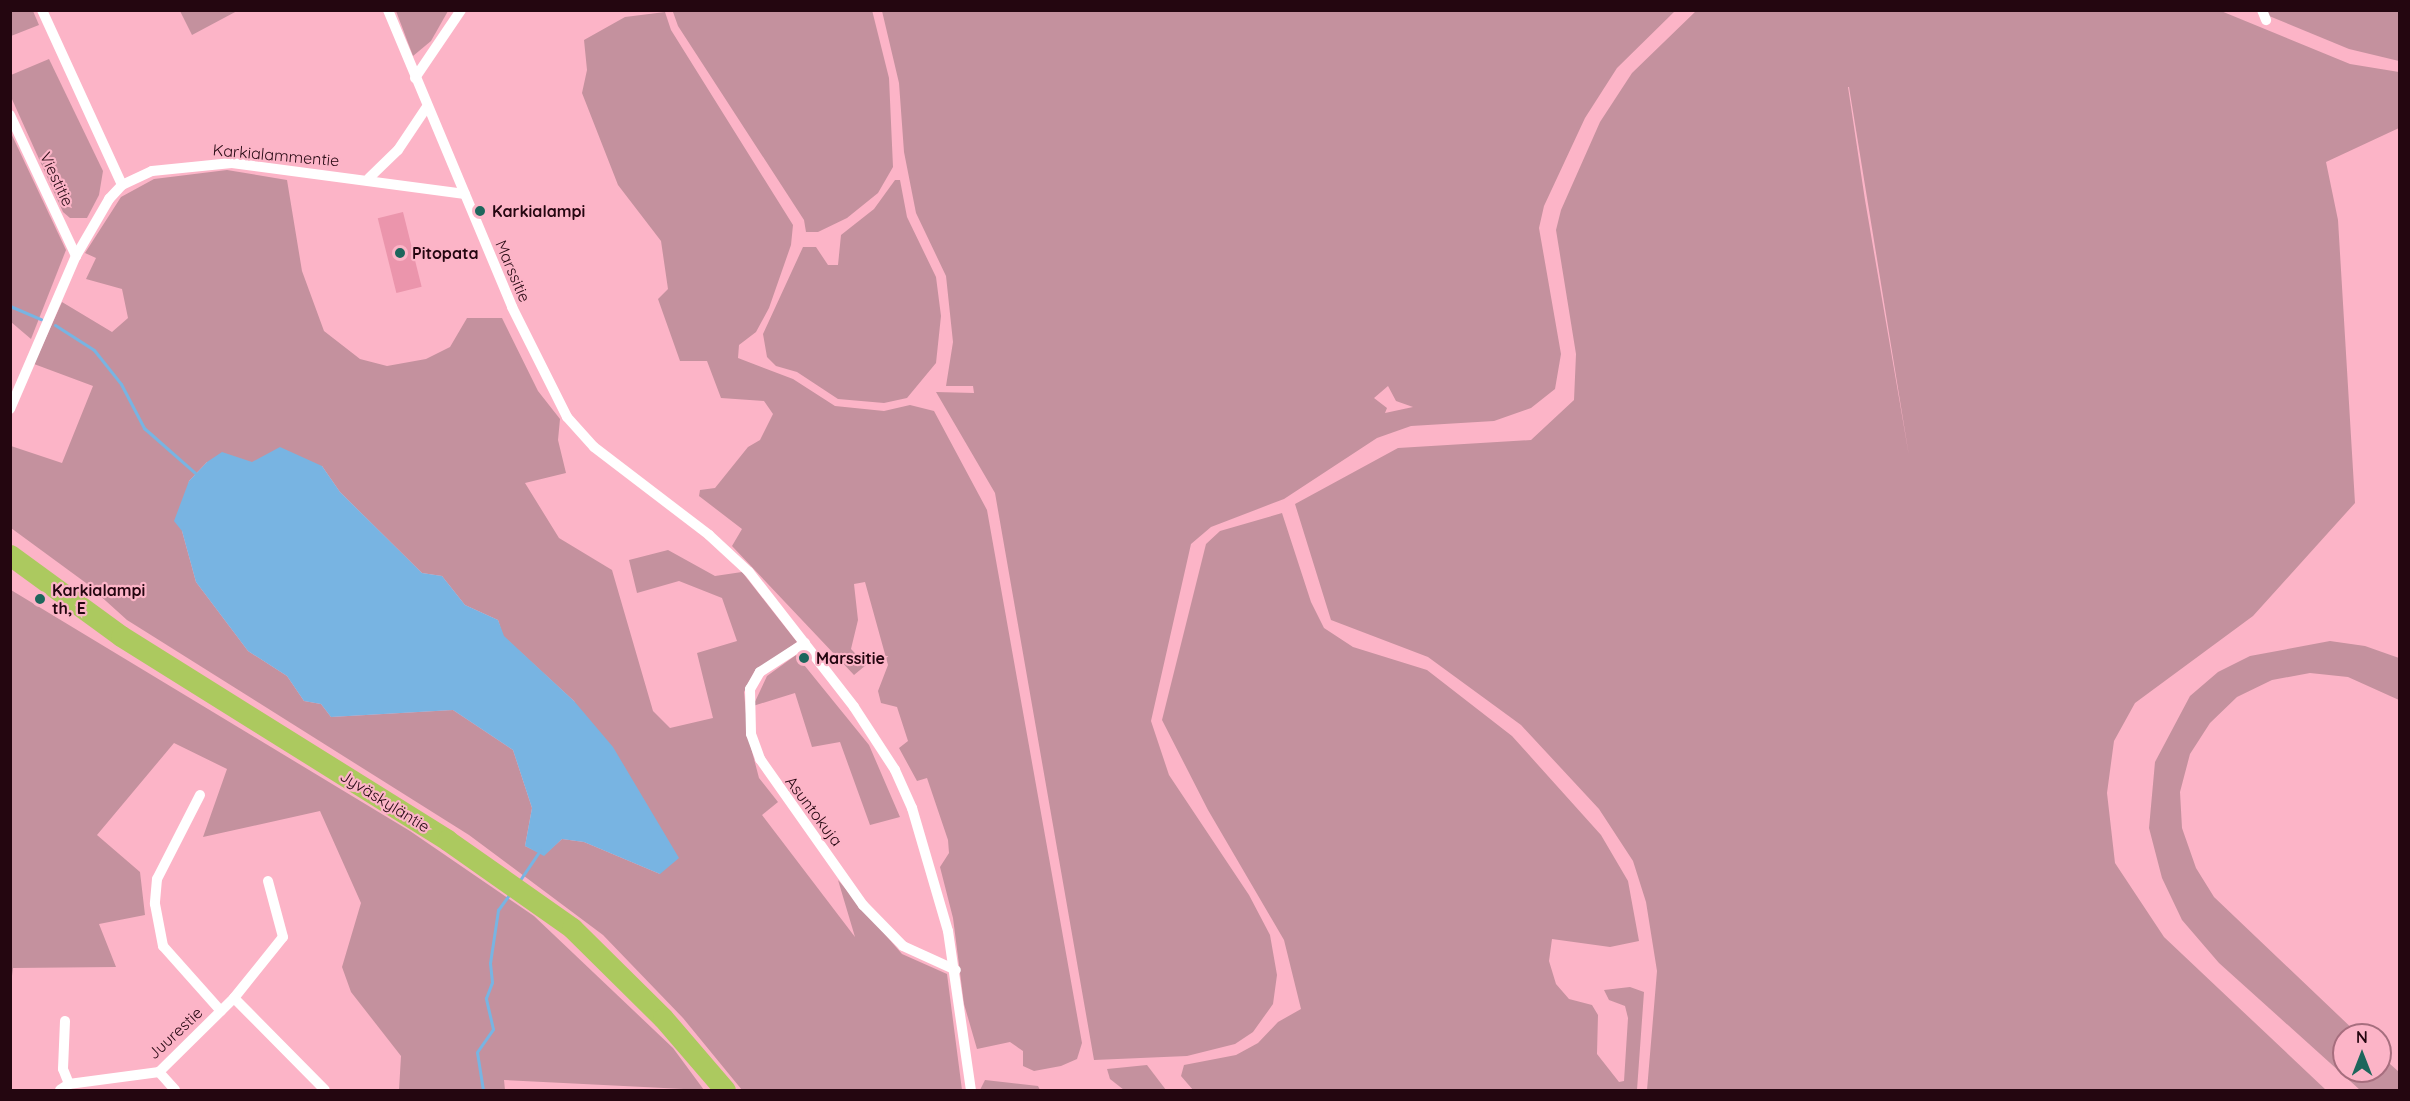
<!DOCTYPE html>
<meta charset="utf-8">
<style>
body{margin:0}
#map{position:relative;width:2410px;height:1101px;overflow:hidden;background:#fcb4c7;font-family:Quicksand,sans-serif}
div>[style]{position:absolute}
.green>*{inset:0;background:#c4919e}
.water>*{inset:0;background:#78b4e2}
.stream>*{height:3px;margin:-1.5px;padding:0 1.5px;transform-origin:1.5px;border-radius:1.5px;background:#78b4e2}
.building>*{inset:0;background:#eb95ac;transform-origin:0 0}
.street>*{height:10px;margin:-5px;padding:0 5px;transform-origin:5px;border-radius:5px;background:#fff}
.highway>*{height:21px;margin:-10.5px;padding:0 10.5px;transform-origin:10.5px;border-radius:10.5px;background:#acc95f}
.dots>*{width:16px;height:16px;translate:-50% -50%;box-sizing:border-box;border:3px solid #fcb4c7;border-radius:50%}
span{translate:-50% -50%;white-space:nowrap;text-align:center;line-height:1.15;-webkit-text-stroke:4.5px #fcb4c7;paint-order:stroke}
.street-label{font-size:16px;color:#240610}
.poi-label{font-size:16px;color:#240610;font-weight:700}
.left{translate:0 -50%;text-align:left}
.frame{position:absolute;inset:0;border:12px solid #240610;pointer-events:none}
.north{position:absolute;left:2332px;top:1023px;width:60px;height:60px;box-sizing:border-box;background:#fcb4c7;border:2px solid #a66e7e;border-radius:50%;rotate:0deg;font-size:16px;font-weight:700;line-height:24px;text-align:center;color:#240610}
.north::after{content:'';display:block;margin:auto;width:21px;height:27px;background:#1d665c;clip-path:polygon(50% 0,100% 100%,50% 72%,0 100%)}
</style>
<div id="map">
<div class="green">
<i style="clip-path:polygon(11px 10px,33px 11px,39px 25px,11px 36px)"></i>
<i style="clip-path:polygon(872px 10px,889px 78px,893px 167px,878px 193px,847px 218px,818px 232px,806px 232px,804px 220px,678px 26px,673px 12px)"></i>
<i style="clip-path:polygon(180px 11px,237px 11px,192px 35px)"></i>
<i style="clip-path:polygon(396px 11px,448px 11px,431px 41px,413px 56px)"></i>
<i style="clip-path:polygon(evenodd,882px 11px,1675px 11px,1617px 68px,1585px 118px,1544px 206px,1539px 228px,1561px 354px,1555px 389px,1531px 408px,1494px 421px,1411px 426px,1377px 438px,1284px 499px,1211px 527px,1191px 544px,1151px 721px,1169px 775px,1249px 895px,1270px 935px,1277px 975px,1273px 1004px,1253px 1032px,1235px 1044px,1187px 1056px,1094px 1060px,995px 493px,936px 392px,974px 393px,973px 386px,946px 386px,953px 342px,946px 276px,916px 213px,904px 152px,899px 83px,882px 11px,1388px 386px,1396px 401px,1413px 407px,1385px 413px,1387px 408px,1374px 398px,1388px 386px)"></i>
<i style="clip-path:polygon(evenodd,1696px 11px,2221px 11px,2350px 64px,2399px 72px,2399px 128px,2326px 162px,2338px 220px,2355px 503px,2253px 616px,2135px 703px,2114px 741px,2107px 793px,2115px 863px,2164px 937px,2326px 1090px,1647px 1090px,1657px 971px,1646px 902px,1633px 861px,1599px 809px,1521px 725px,1428px 657px,1331px 620px,1295px 504px,1398px 448px,1531px 440px,1574px 400px,1576px 354px,1556px 230px,1561px 210px,1600px 122px,1632px 73px,1696px 11px,1848px 87px,1849px 87px,1909px 456px,1865px 200px,1848px 87px)"></i>
<i style="clip-path:polygon(2257px 11px,2399px 11px,2399px 61px,2349px 49px)"></i>
<i style="clip-path:polygon(665px 12px,671px 30px,793px 225px,791px 245px,769px 308px,756px 332px,739px 345px,738px 358px,793px 379px,835px 406px,884px 411px,910px 405px,934px 411px,987px 510px,1082px 1043px,1077px 1059px,1061px 1066px,1034px 1071px,1023px 1066px,1023px 1051px,1010px 1042px,977px 1049px,964px 1004px,953px 918px,940px 867px,949px 853px,948px 840px,927px 778px,917px 781px,899px 748px,908px 741px,897px 707px,881px 703px,878px 691px,888px 665px,865px 582px,854px 584px,858px 620px,851px 649px,866px 665px,854px 675px,732px 546px,742px 529px,699px 496px,700px 490px,715px 488px,748px 447px,760px 440px,773px 414px,764px 401px,721px 398px,707px 361px,680px 361px,658px 299px,668px 289px,661px 241px,618px 185px,582px 93px,587px 70px,584px 40px,625px 17px)"></i>
<i style="clip-path:polygon(49px 59px,103px 171px,99px 195px,87px 218px,70px 218px,63px 212px,11px 97px,11px 75px)"></i>
<i style="clip-path:polygon(10px 131px,66px 250px,31px 339px,11px 322px)"></i>
<i style="clip-path:polygon(evenodd,227px 170px,287px 180px,302px 271px,324px 331px,360px 359px,387px 366px,426px 359px,450px 347px,467px 318px,502px 318px,538px 391px,560px 419px,558px 440px,566px 473px,525px 483px,559px 538px,612px 570px,653px 711px,670px 728px,713px 718px,697px 653px,737px 641px,722px 598px,679px 581px,637px 593px,629px 560px,668px 550px,715px 576px,742px 572px,797px 642px,754px 672px,744px 692px,748px 736px,759px 778px,778px 802px,762px 815px,855px 937px,838px 880px,902px 954px,947px 974px,962px 1090px,742px 1090px,683px 1018px,603px 935px,469px 835px,127px 620px,86px 583px,11px 528px,11px 446px,62px 463px,93px 386px,34px 364px,62px 302px,112px 332px,128px 318px,122px 289px,86px 279px,96px 258px,85px 253px,121px 197px,154px 179px,227px 170px,207px 462px,322px 466px,340px 492px,422px 573px,442px 576px,465px 605px,498px 620px,503px 636px,574px 701px,660px 874px,584px 842px,562px 839px,544px 855px,525px 846px,532px 808px,513px 750px,453px 710px,331px 717px,321px 704px,304px 701px,287px 676px,248px 651px,196px 582px,182px 531px,189px 481px,207px 462px)"></i>
<i style="clip-path:polygon(895px 180px,900px 180px,907px 217px,936px 277px,941px 316px,936px 363px,907px 398px,884px 403px,838px 399px,797px 372px,776px 366px,767px 357px,763px 334px,803px 247px,816px 247px,828px 265px,838px 265px,841px 235px,874px 209px)"></i>
<i style="clip-path:polygon(1282px 513px,1311px 602px,1324px 628px,1353px 647px,1427px 670px,1512px 736px,1601px 835px,1628px 881px,1639px 941px,1610px 947px,1552px 939px,1549px 961px,1556px 984px,1569px 999px,1592px 1005px,1598px 1015px,1597px 1054px,1619px 1082px,1624px 1081px,1628px 1018px,1625px 1006px,1609px 1000px,1604px 990px,1630px 987px,1644px 992px,1637px 1090px,1193px 1090px,1181px 1076px,1184px 1065px,1236px 1055px,1258px 1043px,1278px 1022px,1301px 1009px,1284px 940px,1208px 810px,1162px 720px,1206px 544px,1220px 531px)"></i>
<i style="clip-path:polygon(11px 590px,410px 831px,534px 916px,673px 1048px,704px 1090px,504px 1080px,505px 1090px,399px 1090px,401px 1056px,351px 992px,342px 967px,361px 903px,320px 811px,203px 837px,227px 769px,174px 743px,97px 835px,140px 872px,145px 915px,99px 924px,116px 967px,13px 968px,11px 984px)"></i>
<i style="clip-path:polygon(2330px 641px,2365px 646px,2399px 658px,2399px 700px,2348px 677px,2310px 673px,2272px 680px,2237px 697px,2210px 723px,2190px 754px,2180px 792px,2182px 828px,2196px 868px,2214px 897px,2359px 1035px,2344px 1035px,2344px 1071px,2380px 1071px,2380px 1055px,2399px 1072px,2399px 1090px,2360px 1090px,2219px 963px,2182px 920px,2162px 878px,2149px 828px,2155px 762px,2190px 696px,2218px 672px,2250px 656px)"></i>
<i style="clip-path:polygon(796px 655px,869px 745px,900px 817px,870px 825px,840px 742px,812px 747px,795px 693px,753px 706px,767px 676px)"></i>
<i style="clip-path:polygon(1147px 1065px,1166px 1090px,1124px 1090px,1110px 1079px,1107px 1069px)"></i>
<i style="clip-path:polygon(985px 1080px,1038px 1086px,1040px 1090px,980px 1090px)"></i>
</div>
<div class="water">
<i style="clip-path:polygon(280px 447px,322px 466px,340px 492px,422px 573px,442px 576px,465px 605px,498px 620px,504px 636px,574px 701px,613px 747px,679px 858px,660px 874px,584px 842px,562px 839px,544px 856px,525px 846px,532px 808px,513px 750px,453px 710px,331px 717px,321px 704px,304px 701px,287px 676px,248px 651px,196px 582px,182px 531px,174px 521px,189px 481px,207px 462px,222px 452px,252px 462px)"></i>
</div>
<div class="stream">
<i style="left:10px;top:306px;width:34px;rotate:23deg"></i>
<i style="left:55px;top:325px;width:46px;rotate:32.7deg"></i>
<i style="left:94px;top:350px;width:43px;rotate:51.5deg"></i>
<i style="left:121px;top:384px;width:50px;rotate:62.4deg"></i>
<i style="left:144px;top:428px;width:68px;rotate:41.4deg"></i>
<i style="left:520px;top:880px;width:36px;rotate:-56deg"></i>
<i style="left:483px;top:1090px;width:38px;rotate:-99deg"></i>
<i style="left:477px;top:1052px;width:28px;rotate:-55deg"></i>
<i style="left:493px;top:1029px;width:32px;rotate:-103deg"></i>
<i style="left:486px;top:998px;width:17px;rotate:-69deg"></i>
<i style="left:492px;top:982px;width:19px;rotate:-96deg"></i>
<i style="left:490px;top:963px;width:54px;rotate:-81.4deg"></i>
<i style="left:498px;top:910px;width:19px;rotate:-54deg"></i>
</div>
<div class="building">
<i style="left:403px;top:212px;width:77px;height:26px;rotate:76deg"></i>
</div>
<div class="street">
<i style="left:42px;top:10px;width:192px;rotate:65.4deg"></i>
<i style="left:388px;top:10px;width:322px;rotate:67.3deg"></i>
<i style="left:512px;top:307px;width:123px;rotate:63.4deg"></i>
<i style="left:567px;top:417px;width:40px;rotate:48deg"></i>
<i style="left:594px;top:447px;width:145px;rotate:37.4deg"></i>
<i style="left:709px;top:535px;width:54px;rotate:42.8deg"></i>
<i style="left:749px;top:572px;width:171px;rotate:52.1deg"></i>
<i style="left:854px;top:707px;width:75px;rotate:56.9deg"></i>
<i style="left:895px;top:770px;width:42px;rotate:65.9deg"></i>
<i style="left:912px;top:808px;width:128px;rotate:73.7deg"></i>
<i style="left:948px;top:931px;width:161px;rotate:81.8deg"></i>
<i style="left:2262px;top:10px;width:11px;rotate:68deg"></i>
<i style="left:415px;top:78px;width:82px;rotate:-55.9deg"></i>
<i style="left:10px;top:115px;width:156px;rotate:64.9deg"></i>
<i style="left:369px;top:178px;width:40px;rotate:-44deg"></i>
<i style="left:398px;top:150px;width:50px;rotate:-56.3deg"></i>
<i style="left:10px;top:409px;width:167px;rotate:-66.7deg"></i>
<i style="left:76px;top:256px;width:66px;rotate:-59.9deg"></i>
<i style="left:109px;top:199px;width:19px;rotate:-47deg"></i>
<i style="left:122px;top:185px;width:33px;rotate:-25deg"></i>
<i style="left:152px;top:171px;width:80px;rotate:-5.7deg"></i>
<i style="left:232px;top:163px;width:235px;rotate:7.6deg"></i>
<i style="left:805px;top:643px;width:54px;rotate:147.2deg"></i>
<i style="left:760px;top:672px;width:20px;rotate:120deg"></i>
<i style="left:750px;top:689px;width:45px;rotate:88.7deg"></i>
<i style="left:751px;top:734px;width:27px;rotate:70deg"></i>
<i style="left:760px;top:759px;width:179px;rotate:54.8deg"></i>
<i style="left:863px;top:905px;width:57px;rotate:45.7deg"></i>
<i style="left:903px;top:946px;width:58px;rotate:24.4deg"></i>
<i style="left:200px;top:795px;width:94px;rotate:117.1deg"></i>
<i style="left:157px;top:879px;width:25px;rotate:95deg"></i>
<i style="left:155px;top:904px;width:43px;rotate:79.2deg"></i>
<i style="left:163px;top:946px;width:87px;rotate:48.3deg"></i>
<i style="left:234px;top:998px;width:129px;rotate:45.3deg"></i>
<i style="left:65px;top:1021px;width:48px;rotate:92.4deg"></i>
<i style="left:63px;top:1069px;width:16px;rotate:68deg"></i>
<i style="left:159px;top:1072px;width:24px;rotate:48deg"></i>
<i style="left:60px;top:1090px;width:11px;rotate:-34deg"></i>
<i style="left:69px;top:1084px;width:91px;rotate:-7.6deg"></i>
<i style="left:159px;top:1072px;width:105px;rotate:-44.6deg"></i>
<i style="left:234px;top:998px;width:78px;rotate:-51.2deg"></i>
<i style="left:283px;top:937px;width:58px;rotate:-105deg"></i>
</div>
<div class="highway">
<i style="left:10px;top:555px;width:137px;rotate:36.1deg"></i>
<i style="left:121px;top:636px;width:385px;rotate:32deg"></i>
<i style="left:447px;top:840px;width:153px;rotate:35.1deg"></i>
<i style="left:572px;top:928px;width:128px;rotate:44.7deg"></i>
<i style="left:663px;top:1018px;width:95px;rotate:49.3deg"></i>
</div>
<div class="dots">
<i style="left:480px;top:211px;background:#1d665c"></i>
<i style="left:400px;top:253px;background:#1d665c"></i>
<i style="left:40px;top:599px;background:#1d665c"></i>
<i style="left:804px;top:658px;background:#1d665c"></i>
</div>
<div class="street-label">
<span style="left:276px;top:155px;rotate:5deg">Karkialammentie</span>
<span style="left:57px;top:179px;rotate:65deg">Viestitie</span>
<span style="left:513px;top:271px;rotate:67deg">Marssitie</span>
<span style="left:385px;top:801px;rotate:32deg">Jyväskyläntie</span>
<span style="left:814px;top:811px;rotate:53deg">Asuntokuja</span>
<span style="left:175px;top:1033px;rotate:-43deg">Juurestie</span>
</div>
<div class="poi-label">
<span class="left" style="left:492px;top:211px">Karkialampi</span>
<span class="left" style="left:412px;top:253px">Pitopata</span>
<span class="left" style="left:52px;top:599px">Karkialampi<br>th, E</span>
<span class="left" style="left:816px;top:658px">Marssitie</span>
</div>
<div class="frame"></div>
<div class="north">N</div>
</div>
